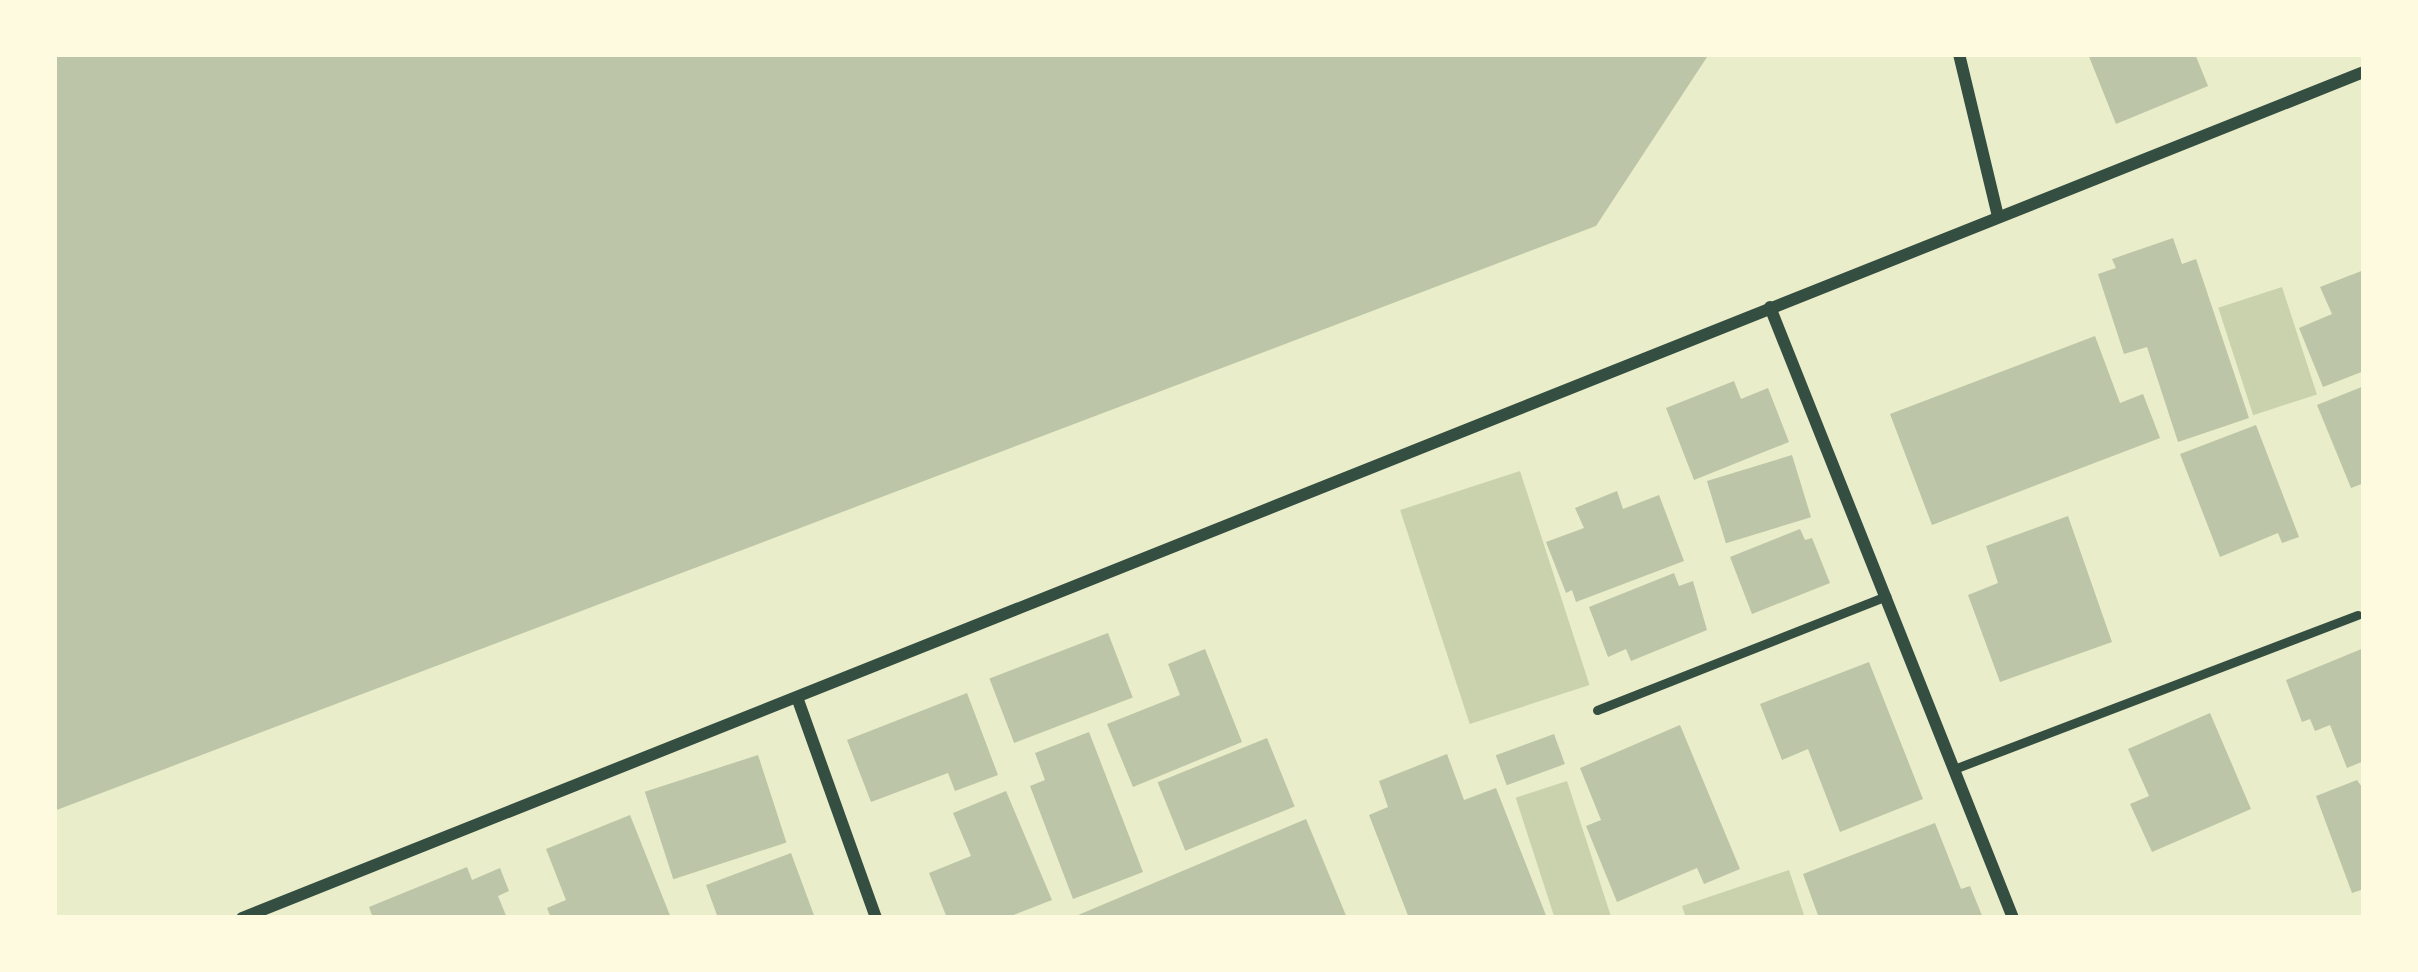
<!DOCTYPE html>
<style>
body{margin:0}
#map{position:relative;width:2418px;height:972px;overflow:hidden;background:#e9edc9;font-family:"Space Grotesk",sans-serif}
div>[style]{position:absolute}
.green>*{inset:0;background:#cad2ad;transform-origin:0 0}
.building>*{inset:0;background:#bcc5a7;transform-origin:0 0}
.service>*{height:9px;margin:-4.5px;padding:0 4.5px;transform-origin:4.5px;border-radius:4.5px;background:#344e41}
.minor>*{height:12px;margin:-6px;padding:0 6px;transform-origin:6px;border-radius:6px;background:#344e41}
span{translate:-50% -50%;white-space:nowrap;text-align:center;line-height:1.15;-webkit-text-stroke:12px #fefae0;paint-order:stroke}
.frame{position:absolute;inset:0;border:57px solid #fefae0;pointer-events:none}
</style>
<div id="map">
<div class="green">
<i style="left:2282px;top:287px;width:113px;height:67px;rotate:72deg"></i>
<i style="left:1520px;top:471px;width:225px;height:126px;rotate:72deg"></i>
<i style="left:1567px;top:781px;width:144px;height:54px;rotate:72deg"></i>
<i style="clip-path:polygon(1789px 870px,1805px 918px,1686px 918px,1682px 906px)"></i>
</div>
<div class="building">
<i style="clip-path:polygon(54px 54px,1709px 54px,1596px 226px,54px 811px)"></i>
<i style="clip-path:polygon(2088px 54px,2195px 54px,2208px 86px,2116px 124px)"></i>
<i style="clip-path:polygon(2173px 238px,2182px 264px,2196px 259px,2249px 418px,2178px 442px,2147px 347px,2124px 354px,2098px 274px,2116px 268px,2112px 259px)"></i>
<i style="clip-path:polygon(2364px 270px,2364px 371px,2323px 387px,2299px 328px,2332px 314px,2320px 287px)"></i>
<i style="clip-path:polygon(2095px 336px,2120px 403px,2143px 394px,2160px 438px,1932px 525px,1890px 414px)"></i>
<i style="clip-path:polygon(1734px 381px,1741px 399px,1768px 388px,1789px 442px,1694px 480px,1666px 408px)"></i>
<i style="clip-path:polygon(2364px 386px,2364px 483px,2351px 488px,2317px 405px)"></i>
<i style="clip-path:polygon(2256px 425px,2299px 537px,2282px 543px,2278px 533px,2220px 557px,2180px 454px)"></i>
<i style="left:1792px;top:455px;width:65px;height:89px;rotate:73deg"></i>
<i style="clip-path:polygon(1617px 491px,1623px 509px,1659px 495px,1684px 561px,1576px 602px,1572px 590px,1566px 593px,1546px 542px,1584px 528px,1575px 508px)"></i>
<i style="clip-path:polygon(2068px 516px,2112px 642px,2000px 682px,1968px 595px,1998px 583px,1986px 546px)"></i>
<i style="clip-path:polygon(1800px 529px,1805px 540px,1812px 538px,1830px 583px,1752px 614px,1730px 557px)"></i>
<i style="clip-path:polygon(1674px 573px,1679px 586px,1693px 581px,1707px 630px,1631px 661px,1626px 649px,1608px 657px,1589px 607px)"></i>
<i style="left:1108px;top:633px;width:69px;height:127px;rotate:69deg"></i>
<i style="clip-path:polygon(2364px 648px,2364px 761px,2347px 768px,2330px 725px,2315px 731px,2310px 719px,2302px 722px,2286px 680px)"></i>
<i style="clip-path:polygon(1205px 649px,1242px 742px,1133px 787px,1107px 724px,1180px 695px,1168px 664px)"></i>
<i style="clip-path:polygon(1869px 662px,1923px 799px,1840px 832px,1808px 749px,1782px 760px,1760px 704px)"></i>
<i style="clip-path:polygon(967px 693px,998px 775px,955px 791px,948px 773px,871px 802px,847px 740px)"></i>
<i style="clip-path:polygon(2210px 713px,2251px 809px,2152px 852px,2130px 804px,2149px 796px,2128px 749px)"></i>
<i style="clip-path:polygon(1680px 725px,1740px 869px,1704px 884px,1697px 868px,1617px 902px,1586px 826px,1601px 820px,1580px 768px)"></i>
<i style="clip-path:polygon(1089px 732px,1143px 872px,1073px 899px,1030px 786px,1045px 780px,1035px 753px)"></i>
<i style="left:1554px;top:734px;width:32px;height:62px;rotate:70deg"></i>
<i style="left:1267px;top:738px;width:74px;height:118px;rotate:68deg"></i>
<i style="clip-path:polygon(1447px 754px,1464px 800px,1496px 788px,1547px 918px,1409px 918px,1369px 815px,1388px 807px,1379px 781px)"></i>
<i style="left:758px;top:755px;width:92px;height:119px;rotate:72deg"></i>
<i style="clip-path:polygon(2357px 780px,2364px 790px,2364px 889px,2352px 893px,2316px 796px)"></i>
<i style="clip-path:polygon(1006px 791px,1052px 900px,1006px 918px,947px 918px,929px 873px,971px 856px,953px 813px)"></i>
<i style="clip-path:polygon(630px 815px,671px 918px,551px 918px,547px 908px,566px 900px,546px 849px)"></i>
<i style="clip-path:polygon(1306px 819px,1347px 918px,1071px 918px)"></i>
<i style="clip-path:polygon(1935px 823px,1961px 889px,1970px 886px,1983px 918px,1819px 918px,1803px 874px)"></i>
<i style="clip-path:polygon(791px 853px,815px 918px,718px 918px,706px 885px)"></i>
<i style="clip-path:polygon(467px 867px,472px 880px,500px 868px,509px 891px,498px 896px,507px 918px,373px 918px,369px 907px)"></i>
</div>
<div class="service">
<i style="left:1597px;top:710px;width:311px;rotate:-21.5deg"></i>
<i style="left:1954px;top:769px;width:432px;rotate:-20.9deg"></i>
</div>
<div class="minor">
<i style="left:1959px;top:54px;width:167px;rotate:76.5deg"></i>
<i style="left:1770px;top:307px;width:658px;rotate:68.31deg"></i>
<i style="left:798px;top:700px;width:232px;rotate:70.3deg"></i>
<i style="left:242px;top:918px;width:2284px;rotate:-21.74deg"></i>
</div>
<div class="frame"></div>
</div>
